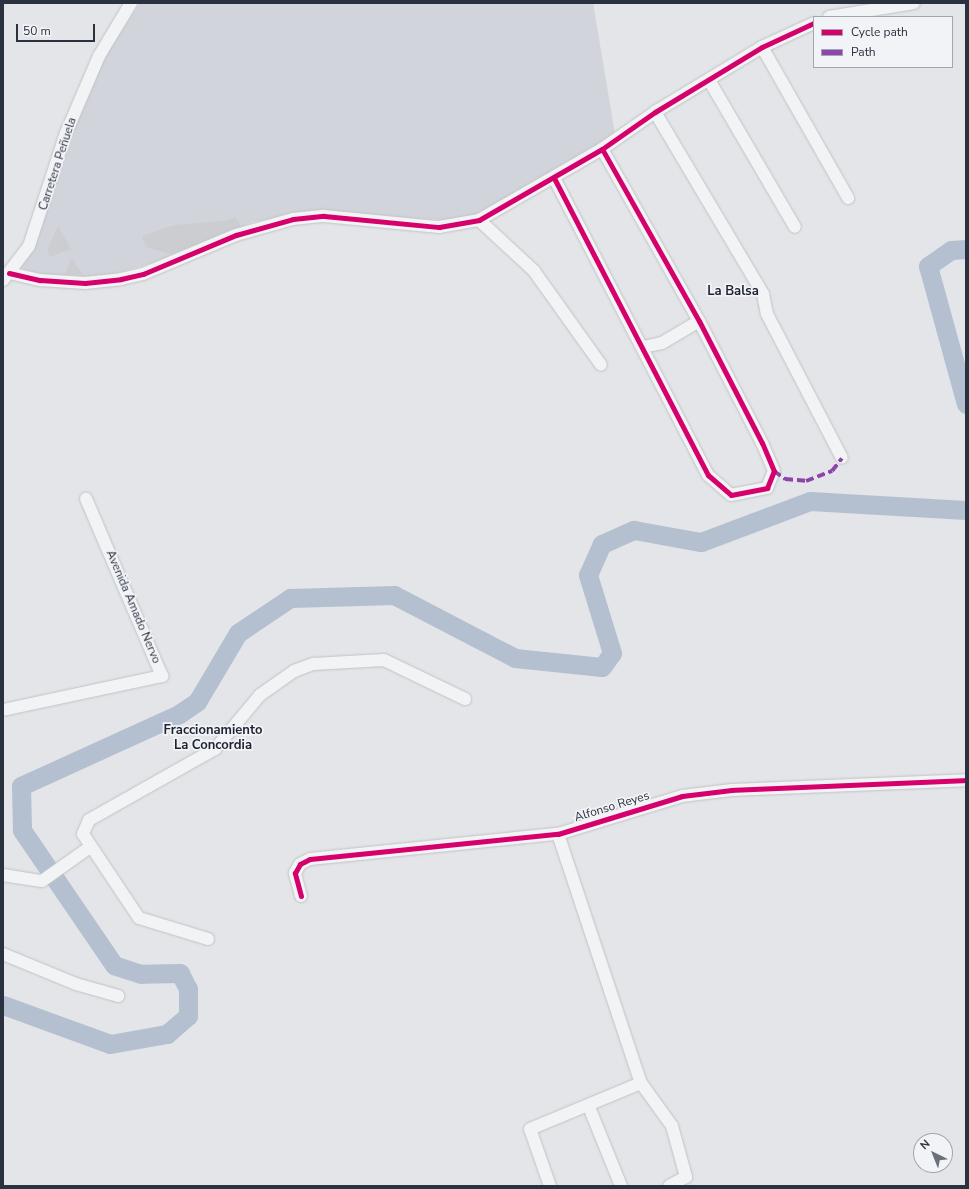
<!DOCTYPE html>
<meta charset="utf-8">
<style>
body{margin:0}
#map{position:relative;width:969px;height:1189px;overflow:hidden;background:#e3e5e8;font-family:"Nunito Sans",sans-serif}
div>[style]{position:absolute}
.built>*{inset:0;background:#d2d4db}
.river>*{height:19px;margin:-9.5px;padding:0 9.5px;transform-origin:9.5px;border-radius:9.5px;background:#b4c0d0}
.building>*{inset:0;background:#cbcdd0}
.roads{filter:drop-shadow(0 0 1px #c1c3c6) drop-shadow(0 0 1px #c1c3c6)}
.street>*{height:12px;margin:-6px;padding:0 6px;transform-origin:6px;border-radius:6px;background:#f2f3f5}
.quiet>*{height:4px;margin-top:-2px;transform-origin:0;background:repeating-linear-gradient(90deg,#8e44ad 0 8px,transparent 0 12px)}
.cycleway>*{height:5px;margin:-2.5px;padding:0 2.5px;transform-origin:2.5px;border-radius:2.5px;background:#d6006c}
span{translate:-50% -50%;white-space:nowrap;text-align:center;line-height:1.15;-webkit-text-stroke:3.5px #f1f3f7;paint-order:stroke}
.street-label{font-size:12px;color:#2b323f}
.neighbourhood-label{font-size:13px;color:#1d2330;font-weight:700}
.frame{position:absolute;inset:0;border:4px solid #2b323f;pointer-events:none}
.legend{position:absolute;left:813px;top:16px;width:140px;height:52px;box-sizing:border-box;background:#f1f3f7;border:1px solid #a2a6ad;margin:0;padding:5px 7px;list-style:none;font-size:12px;color:#2b323f}
.legend li{display:flex;align-items:center;gap:8px;height:20px}
.legend b{width:20px;border:1px solid #a2a6ad}
.north{position:absolute;left:913px;top:1133px;width:40px;height:40px;box-sizing:border-box;background:#f1f3f7;border:1px solid #a2a6ad;border-radius:50%;rotate:317deg;font-size:11px;font-weight:700;line-height:16px;text-align:center;color:#2b323f}
.north::after{content:'';display:block;margin:auto;width:14px;height:18px;background:#6b717a;clip-path:polygon(50% 0,100% 100%,50% 72%,0 100%)}
.scale{position:absolute;left:16px;top:24px;width:79px;height:18px;box-sizing:border-box;border:2px solid #2b323f;border-top:0;padding-left:5px;font-size:12px;line-height:14px;white-space:nowrap;color:#2b323f;-webkit-text-stroke:3px #f1f3f7;paint-order:stroke}
</style>
<div id="map">
<div class="built">
<i style="clip-path:polygon(140px 3px,593px 3px,615px 134px,483px 215px,449px 220px,413px 219px,314px 211px,252px 222px,174px 257px,110px 275px,63px 277px,24px 272px,21px 264px,47px 213px,69px 135px,103px 59px)"></i>
</div>
<div class="river">
<i style="left:966px;top:249px;width:15px;rotate:176deg"></i>
<i style="left:951px;top:250px;width:28px;rotate:145deg"></i>
<i style="left:928px;top:266px;width:143px;rotate:74.6deg"></i>
<i style="left:3px;top:1005px;width:114px;rotate:20deg"></i>
<i style="left:110px;top:1044px;width:58px;rotate:-10deg"></i>
<i style="left:167px;top:1034px;width:28px;rotate:-41deg"></i>
<i style="left:188px;top:1016px;width:27px;rotate:-90deg"></i>
<i style="left:188px;top:989px;width:18px;rotate:-117deg"></i>
<i style="left:180px;top:973px;width:39px;rotate:179deg"></i>
<i style="left:141px;top:974px;width:28px;rotate:-162deg"></i>
<i style="left:114px;top:965px;width:163px;rotate:-124.3deg"></i>
<i style="left:22px;top:830px;width:44px;rotate:-91.3deg"></i>
<i style="left:21px;top:786px;width:174px;rotate:-24.5deg"></i>
<i style="left:179px;top:714px;width:22px;rotate:-34deg"></i>
<i style="left:197px;top:702px;width:80px;rotate:-59.3deg"></i>
<i style="left:238px;top:633px;width:63px;rotate:-33.9deg"></i>
<i style="left:290px;top:598px;width:104px;rotate:-1.7deg"></i>
<i style="left:394px;top:595px;width:136px;rotate:27.5deg"></i>
<i style="left:515px;top:658px;width:87px;rotate:5.9deg"></i>
<i style="left:602px;top:667px;width:17px;rotate:-54deg"></i>
<i style="left:612px;top:653px;width:82px;rotate:-107.1deg"></i>
<i style="left:588px;top:575px;width:34px;rotate:-66deg"></i>
<i style="left:602px;top:544px;width:35px;rotate:-24deg"></i>
<i style="left:634px;top:530px;width:68px;rotate:10.2deg"></i>
<i style="left:701px;top:542px;width:116px;rotate:-20.6deg"></i>
<i style="left:810px;top:501px;width:156px;rotate:3.3deg"></i>
</div>
<div class="building">
<i style="clip-path:polygon(235px 217px,241px 226px,170px 254px,146px 247px,142px 236px,174px 225px,225px 221px)"></i>
<i style="clip-path:polygon(58px 226px,71px 249px,49px 257px,48px 248px)"></i>
<i style="clip-path:polygon(72px 258px,82px 274px,65px 274px)"></i>
</div>
<div class="roads">
<div class="street">
<i style="left:829px;top:17px;width:86px;rotate:-9.4deg"></i>
<i style="left:762px;top:47px;width:174px;rotate:60.3deg"></i>
<i style="left:709px;top:80px;width:170px;rotate:59.7deg"></i>
<i style="left:655px;top:112px;width:212px;rotate:59.3deg"></i>
<i style="left:763px;top:294px;width:20px;rotate:79deg"></i>
<i style="left:767px;top:314px;width:162px;rotate:62.5deg"></i>
<i style="left:554px;top:178px;width:335px;rotate:62.6deg"></i>
<i style="left:708px;top:475px;width:30px;rotate:41deg"></i>
<i style="left:731px;top:495px;width:37px;rotate:-11deg"></i>
<i style="left:767px;top:488px;width:18px;rotate:-68deg"></i>
<i style="left:774px;top:471px;width:30px;rotate:-113deg"></i>
<i style="left:762px;top:443px;width:137px;rotate:-117.3deg"></i>
<i style="left:699px;top:321px;width:197px;rotate:-119.4deg"></i>
<i style="left:479px;top:220px;width:75px;rotate:42.8deg"></i>
<i style="left:534px;top:271px;width:115px;rotate:54.5deg"></i>
<i style="left:9px;top:273px;width:32px;rotate:13deg"></i>
<i style="left:40px;top:280px;width:45px;rotate:3.8deg"></i>
<i style="left:85px;top:283px;width:36px;rotate:-6deg"></i>
<i style="left:121px;top:279px;width:23px;rotate:-13deg"></i>
<i style="left:143px;top:274px;width:101px;rotate:-22.8deg"></i>
<i style="left:236px;top:235px;width:59px;rotate:-15.7deg"></i>
<i style="left:293px;top:219px;width:31px;rotate:-6deg"></i>
<i style="left:324px;top:216px;width:116px;rotate:5.5deg"></i>
<i style="left:439px;top:227px;width:41px;rotate:-9.9deg"></i>
<i style="left:479px;top:220px;width:142px;rotate:-30deg"></i>
<i style="left:602px;top:149px;width:65px;rotate:-34.9deg"></i>
<i style="left:655px;top:112px;width:125px;rotate:-31.3deg"></i>
<i style="left:762px;top:47px;width:57px;rotate:-24.8deg"></i>
<i style="left:3px;top:280px;width:43px;rotate:-52.6deg"></i>
<i style="left:29px;top:246px;width:119px;rotate:-71.9deg"></i>
<i style="left:66px;top:133px;width:84px;rotate:-66.8deg"></i>
<i style="left:99px;top:56px;width:62px;rotate:-58.9deg"></i>
<i style="left:643px;top:347px;width:19px;rotate:-12deg"></i>
<i style="left:662px;top:343px;width:43px;rotate:-30.7deg"></i>
<i style="left:3px;top:710px;width:163px;rotate:-12.1deg"></i>
<i style="left:162px;top:676px;width:193px;rotate:-113.2deg"></i>
<i style="left:558px;top:834px;width:262px;rotate:71.6deg"></i>
<i style="left:641px;top:1083px;width:53px;rotate:54.2deg"></i>
<i style="left:672px;top:1126px;width:53px;rotate:74.6deg"></i>
<i style="left:686px;top:1177px;width:19px;rotate:152deg"></i>
<i style="left:3px;top:875px;width:39px;rotate:9deg"></i>
<i style="left:42px;top:881px;width:59px;rotate:-35.3deg"></i>
<i style="left:301px;top:896px;width:24px;rotate:-105deg"></i>
<i style="left:295px;top:873px;width:10px;rotate:-61deg"></i>
<i style="left:300px;top:864px;width:11px;rotate:-27deg"></i>
<i style="left:310px;top:859px;width:249px;rotate:-5.8deg"></i>
<i style="left:558px;top:834px;width:130px;rotate:-17deg"></i>
<i style="left:682px;top:796px;width:50px;rotate:-6.8deg"></i>
<i style="left:732px;top:790px;width:234px;rotate:-2.4deg"></i>
<i style="left:208px;top:939px;width:72px;rotate:-163.1deg"></i>
<i style="left:139px;top:918px;width:101px;rotate:-123.7deg"></i>
<i style="left:83px;top:834px;width:15px;rotate:-67deg"></i>
<i style="left:89px;top:820px;width:145px;rotate:-29.4deg"></i>
<i style="left:215px;top:749px;width:70px;rotate:-50.2deg"></i>
<i style="left:260px;top:695px;width:42px;rotate:-35.2deg"></i>
<i style="left:294px;top:671px;width:20px;rotate:-20deg"></i>
<i style="left:313px;top:664px;width:71px;rotate:-3.2deg"></i>
<i style="left:384px;top:660px;width:90px;rotate:25.7deg"></i>
<i style="left:3px;top:954px;width:79px;rotate:22.3deg"></i>
<i style="left:76px;top:984px;width:44px;rotate:15.9deg"></i>
<i style="left:589px;top:1107px;width:85px;rotate:67.9deg"></i>
<i style="left:550px;top:1186px;width:60px;rotate:-109.3deg"></i>
<i style="left:530px;top:1129px;width:120px;rotate:-22.5deg"></i>
</div>
</div>
<div class="quiet">
<i style="left:774px;top:471px;width:14px;rotate:36deg"></i>
<i style="left:785px;top:479px;width:21px;rotate:5deg"></i>
<i style="left:806px;top:481px;width:28px;rotate:-21deg"></i>
<i style="left:832px;top:471px;width:16px;rotate:-52deg"></i>
</div>
<div class="cycleway">
<i style="left:554px;top:178px;width:335px;rotate:62.6deg"></i>
<i style="left:708px;top:475px;width:30px;rotate:41deg"></i>
<i style="left:731px;top:495px;width:37px;rotate:-11deg"></i>
<i style="left:767px;top:488px;width:18px;rotate:-68deg"></i>
<i style="left:774px;top:471px;width:30px;rotate:-113deg"></i>
<i style="left:762px;top:443px;width:137px;rotate:-117.3deg"></i>
<i style="left:699px;top:321px;width:197px;rotate:-119.4deg"></i>
<i style="left:9px;top:273px;width:32px;rotate:13deg"></i>
<i style="left:40px;top:280px;width:45px;rotate:3.8deg"></i>
<i style="left:85px;top:283px;width:36px;rotate:-6deg"></i>
<i style="left:121px;top:279px;width:23px;rotate:-13deg"></i>
<i style="left:143px;top:274px;width:101px;rotate:-22.8deg"></i>
<i style="left:236px;top:235px;width:59px;rotate:-15.7deg"></i>
<i style="left:293px;top:219px;width:31px;rotate:-6deg"></i>
<i style="left:324px;top:216px;width:116px;rotate:5.5deg"></i>
<i style="left:439px;top:227px;width:41px;rotate:-9.9deg"></i>
<i style="left:479px;top:220px;width:142px;rotate:-30deg"></i>
<i style="left:602px;top:149px;width:65px;rotate:-34.9deg"></i>
<i style="left:655px;top:112px;width:125px;rotate:-31.3deg"></i>
<i style="left:762px;top:47px;width:57px;rotate:-24.8deg"></i>
<i style="left:301px;top:896px;width:24px;rotate:-105deg"></i>
<i style="left:295px;top:873px;width:10px;rotate:-61deg"></i>
<i style="left:300px;top:864px;width:11px;rotate:-27deg"></i>
<i style="left:310px;top:859px;width:249px;rotate:-5.8deg"></i>
<i style="left:558px;top:834px;width:130px;rotate:-17deg"></i>
<i style="left:682px;top:796px;width:50px;rotate:-6.8deg"></i>
<i style="left:732px;top:790px;width:234px;rotate:-2.4deg"></i>
</div>
<div class="street-label">
<span style="left:58px;top:164px;rotate:-72deg">Carretera Peñuela</span>
<span style="left:133px;top:607px;rotate:67deg">Avenida Amado Nervo</span>
<span style="left:612px;top:807px;rotate:-17deg">Alfonso Reyes</span>
</div>
<div class="neighbourhood-label">
<span style="left:733px;top:291px">La Balsa</span>
<span style="left:213px;top:738px">Fraccionamiento<br>La Concordia</span>
</div>
<div class="frame"></div>
<ul class="legend">
<li><b style="height:5px;background:#d6006c"></b>Cycle path</li>
<li><b style="height:5px;background:#8e44ad"></b>Path</li>
</ul>
<div class="north">N</div>
<div class="scale">50 m</div>
</div>
